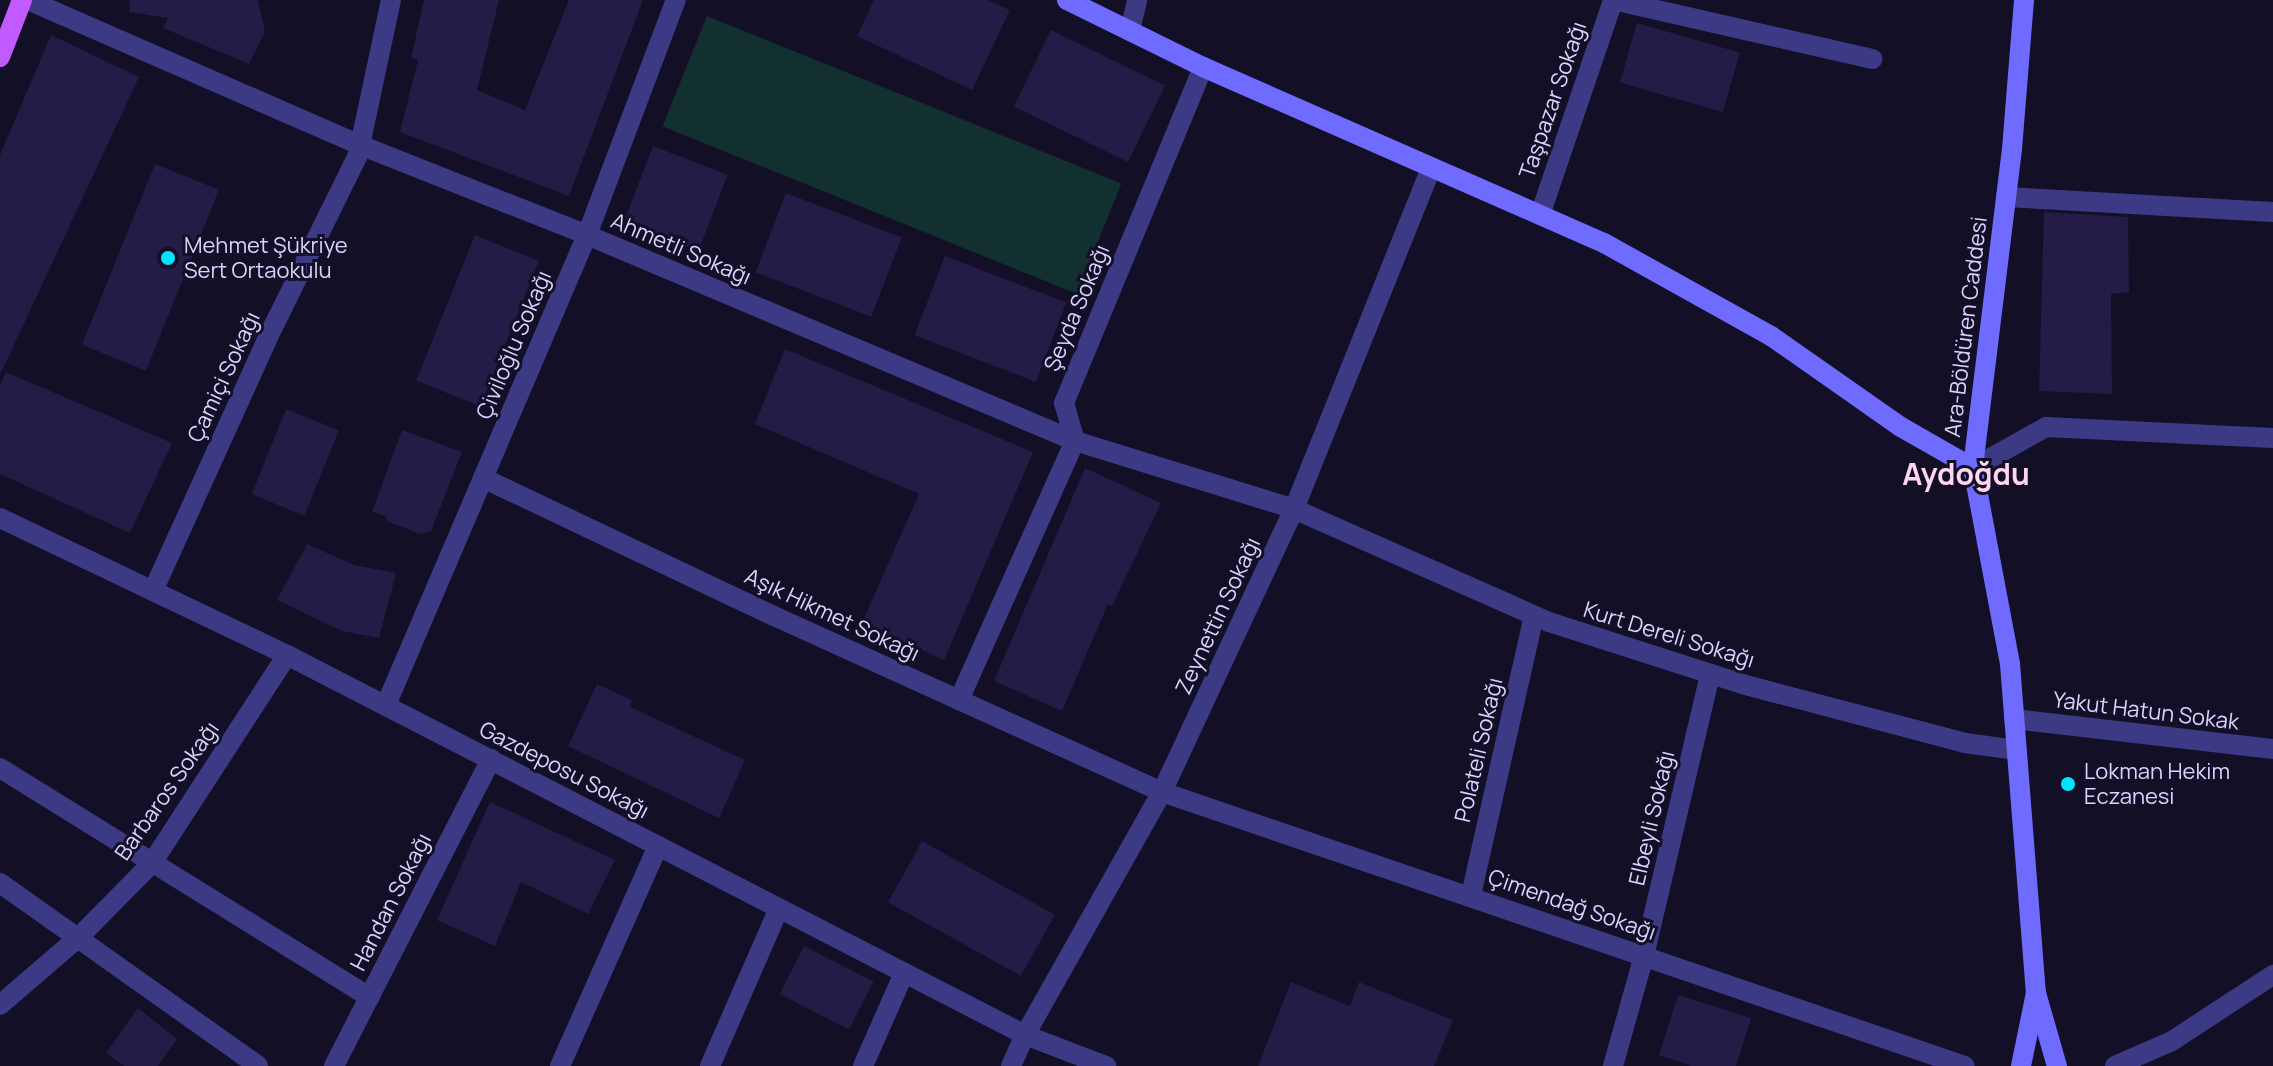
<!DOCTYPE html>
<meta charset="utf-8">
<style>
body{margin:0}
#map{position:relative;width:2273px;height:1066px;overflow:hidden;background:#130f26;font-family:Manrope,sans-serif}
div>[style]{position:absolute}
.green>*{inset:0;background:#12302f;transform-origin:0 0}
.building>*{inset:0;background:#241b47;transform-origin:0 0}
.street>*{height:20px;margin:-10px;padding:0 10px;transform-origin:10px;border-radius:10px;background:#3d3a85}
.secondary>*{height:20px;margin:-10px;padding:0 10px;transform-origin:10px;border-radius:10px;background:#6f6bff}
.primary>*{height:20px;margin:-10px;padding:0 10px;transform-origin:10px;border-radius:10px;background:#c25bff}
.dots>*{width:22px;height:22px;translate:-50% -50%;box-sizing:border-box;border:4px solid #130f26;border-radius:50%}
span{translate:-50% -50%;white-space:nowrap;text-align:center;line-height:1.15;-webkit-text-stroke:6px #130f26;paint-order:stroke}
.street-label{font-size:22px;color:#d9d4ff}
.poi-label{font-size:22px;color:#d9d4ff}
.left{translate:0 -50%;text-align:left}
.district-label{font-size:30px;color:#ffd6f0;font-weight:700}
</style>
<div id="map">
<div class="green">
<i style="left:707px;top:16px;width:447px;height:119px;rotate:22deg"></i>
</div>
<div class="building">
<i style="clip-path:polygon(130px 0,258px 0,265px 32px,249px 64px,163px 28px,168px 18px,129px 12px)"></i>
<i style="clip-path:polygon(424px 0,499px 0,477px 90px,525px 110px,569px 0,643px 0,569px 196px,400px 132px,418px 60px,411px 58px)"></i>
<i style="clip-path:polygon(874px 0,988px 0,1010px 10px,972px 90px,857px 36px)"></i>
<i style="left:1637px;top:23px;width:107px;height:62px;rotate:16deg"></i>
<i style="left:1051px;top:30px;width:127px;height:85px;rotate:26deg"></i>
<i style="clip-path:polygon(51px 35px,139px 77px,0 375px,0 155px)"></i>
<i style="left:653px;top:146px;width:80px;height:82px;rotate:21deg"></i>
<i style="left:155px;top:164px;width:69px;height:195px;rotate:22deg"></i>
<i style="left:786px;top:193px;width:124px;height:85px;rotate:21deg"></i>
<i style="clip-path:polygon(2044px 212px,2128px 217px,2129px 292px,2111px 294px,2112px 394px,2039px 391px)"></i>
<i style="left:475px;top:235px;width:69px;height:157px;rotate:22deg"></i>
<i style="left:945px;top:256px;width:130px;height:85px;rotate:21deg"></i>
<i style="clip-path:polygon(785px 349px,1033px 452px,944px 660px,862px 623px,919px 494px,755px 424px)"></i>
<i style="clip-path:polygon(6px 372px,172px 443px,130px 533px,0 474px,0 385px)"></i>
<i style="left:286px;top:409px;width:57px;height:92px;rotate:22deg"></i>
<i style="clip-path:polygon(402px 430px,462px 452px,431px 531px,421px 534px,386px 521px,386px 516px,372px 512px)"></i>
<i style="clip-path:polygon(1085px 468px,1161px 503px,1112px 606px,1108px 604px,1062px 711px,994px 681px)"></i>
<i style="clip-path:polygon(307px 544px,354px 565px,396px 573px,379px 638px,342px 631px,277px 600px)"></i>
<i style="clip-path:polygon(597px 684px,632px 700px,630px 707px,745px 760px,719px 818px,568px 746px)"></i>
<i style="clip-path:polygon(490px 802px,615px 860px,588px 914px,521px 882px,495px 946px,437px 920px)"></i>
<i style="left:922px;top:841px;width:152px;height:70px;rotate:29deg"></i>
<i style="left:804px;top:946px;width:78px;height:54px;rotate:27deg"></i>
<i style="clip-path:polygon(1291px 982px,1350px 1006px,1359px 982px,1453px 1020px,1434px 1066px,1258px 1066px)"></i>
<i style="clip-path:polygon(1678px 995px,1751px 1018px,1736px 1066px,1692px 1066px,1659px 1055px)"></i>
<i style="clip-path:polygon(138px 1008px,177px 1039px,158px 1066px,124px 1066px,106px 1053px)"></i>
</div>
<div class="street">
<i style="left:28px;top:0;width:362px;rotate:23.6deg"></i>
<i style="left:360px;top:145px;width:244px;rotate:21.6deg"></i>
<i style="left:587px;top:235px;width:530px;rotate:22.89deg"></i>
<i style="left:1075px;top:441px;width:229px;rotate:17.2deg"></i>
<i style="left:1294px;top:509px;width:279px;rotate:23.9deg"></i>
<i style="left:1549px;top:622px;width:203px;rotate:17.8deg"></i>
<i style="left:1742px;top:684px;width:231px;rotate:14.8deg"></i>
<i style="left:1965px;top:743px;width:52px;rotate:7.7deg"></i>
<i style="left:1613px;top:0;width:266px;rotate:12.8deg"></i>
<i style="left:1130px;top:31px;width:32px;rotate:-77deg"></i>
<i style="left:2006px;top:197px;width:267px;rotate:3.2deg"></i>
<i style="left:1540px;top:215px;width:227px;rotate:-71.2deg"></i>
<i style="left:1973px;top:468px;width:84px;rotate:-29.3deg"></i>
<i style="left:2046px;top:427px;width:227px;rotate:2.8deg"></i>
<i style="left:483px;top:478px;width:322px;rotate:25.4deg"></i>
<i style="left:774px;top:616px;width:426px;rotate:24.4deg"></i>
<i style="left:1162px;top:792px;width:848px;rotate:18.84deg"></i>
<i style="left:0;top:518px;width:318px;rotate:25.5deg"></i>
<i style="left:287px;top:655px;width:830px;rotate:27.24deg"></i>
<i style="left:1025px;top:1035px;width:87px;rotate:20.9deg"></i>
<i style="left:153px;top:591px;width:290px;rotate:-65.6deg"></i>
<i style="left:273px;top:327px;width:192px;rotate:-63.7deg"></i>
<i style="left:358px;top:155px;width:158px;rotate:-78deg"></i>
<i style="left:959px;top:700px;width:284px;rotate:-65.9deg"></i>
<i style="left:1075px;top:441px;width:40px;rotate:-106deg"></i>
<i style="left:1064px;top:403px;width:364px;rotate:-67.5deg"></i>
<i style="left:386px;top:705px;width:511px;rotate:-66.85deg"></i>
<i style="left:587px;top:235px;width:251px;rotate:-69.3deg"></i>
<i style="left:2014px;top:719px;width:261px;rotate:6.6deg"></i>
<i style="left:0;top:768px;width:435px;rotate:31.8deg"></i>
<i style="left:0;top:883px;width:316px;rotate:35.3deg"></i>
<i style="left:1471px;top:895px;width:286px;rotate:-77.3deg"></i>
<i style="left:0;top:1005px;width:104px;rotate:-40.7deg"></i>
<i style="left:79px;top:937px;width:104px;rotate:-45.4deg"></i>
<i style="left:152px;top:863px;width:248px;rotate:-57deg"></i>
<i style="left:334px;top:1066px;width:345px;rotate:-62.9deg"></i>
<i style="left:560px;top:1066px;width:241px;rotate:-66deg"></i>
<i style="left:710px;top:1066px;width:172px;rotate:-66.4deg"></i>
<i style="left:863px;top:1066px;width:102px;rotate:-66.2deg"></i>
<i style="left:1011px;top:1066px;width:34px;rotate:-66deg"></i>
<i style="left:1025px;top:1035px;width:279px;rotate:-60.6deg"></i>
<i style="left:1162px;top:792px;width:312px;rotate:-65deg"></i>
<i style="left:1294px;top:509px;width:367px;rotate:-68.1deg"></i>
<i style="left:1613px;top:1066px;width:114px;rotate:-74.3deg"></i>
<i style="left:1644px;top:956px;width:290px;rotate:-76.8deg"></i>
<i style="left:2115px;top:1066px;width:62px;rotate:-23.7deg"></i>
<i style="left:2172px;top:1041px;width:121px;rotate:-33.2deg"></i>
</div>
<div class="secondary">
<i style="left:1067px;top:0;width:152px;rotate:26.2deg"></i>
<i style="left:1203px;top:67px;width:438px;rotate:23.7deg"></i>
<i style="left:1604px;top:243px;width:191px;rotate:29.1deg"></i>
<i style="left:1771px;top:336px;width:159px;rotate:35deg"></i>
<i style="left:1901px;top:427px;width:83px;rotate:29.7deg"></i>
<i style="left:2024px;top:0;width:149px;rotate:94.6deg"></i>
<i style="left:2012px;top:149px;width:321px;rotate:97deg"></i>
<i style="left:1973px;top:468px;width:199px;rotate:79.3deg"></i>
<i style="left:2010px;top:664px;width:330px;rotate:85.5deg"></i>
<i style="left:2036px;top:993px;width:76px;rotate:74deg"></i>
<i style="left:2021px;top:1066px;width:75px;rotate:-78.4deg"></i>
</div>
<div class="primary">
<i style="left:0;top:57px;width:61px;rotate:-68.9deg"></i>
</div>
<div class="dots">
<i style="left:168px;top:258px;background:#00e5ff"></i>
<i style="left:2068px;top:784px;background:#00e5ff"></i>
</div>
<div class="street-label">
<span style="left:1553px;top:100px;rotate:-71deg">Taşpazar Sokağı</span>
<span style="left:681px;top:249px;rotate:23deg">Ahmetli Sokağı</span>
<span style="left:1077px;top:308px;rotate:-67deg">Şeyda Sokağı</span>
<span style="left:1966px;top:327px;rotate:-83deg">Ara-Böldüren Caddesi</span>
<span style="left:514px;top:345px;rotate:-67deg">Çiviloğlu Sokağı</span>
<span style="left:224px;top:377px;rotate:-65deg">Çamiçi Sokağı</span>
<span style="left:832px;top:615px;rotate:25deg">Aşık Hikmet Sokağı</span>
<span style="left:1218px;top:616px;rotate:-65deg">Zeynettin Sokağı</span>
<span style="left:1669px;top:635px;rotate:17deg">Kurt Dereli Sokağı</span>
<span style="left:2146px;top:711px;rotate:7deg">Yakut Hatun Sokak</span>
<span style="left:1479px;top:750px;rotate:-77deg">Polateli Sokağı</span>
<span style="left:564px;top:770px;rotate:27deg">Gazdeposu Sokağı</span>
<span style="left:167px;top:791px;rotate:-55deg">Barbaros Sokağı</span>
<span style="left:1652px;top:818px;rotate:-77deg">Elbeyli Sokağı</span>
<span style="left:391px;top:902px;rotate:-63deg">Handan Sokağı</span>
<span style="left:1572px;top:905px;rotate:19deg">Çimendağ Sokağı</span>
</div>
<div class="poi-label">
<span class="left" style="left:184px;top:258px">Mehmet Şükriye<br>Sert Ortaokulu</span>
<span class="left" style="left:2084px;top:784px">Lokman Hekim<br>Eczanesi</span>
</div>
<div class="district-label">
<span style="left:1966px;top:474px">Aydoğdu</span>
</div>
</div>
